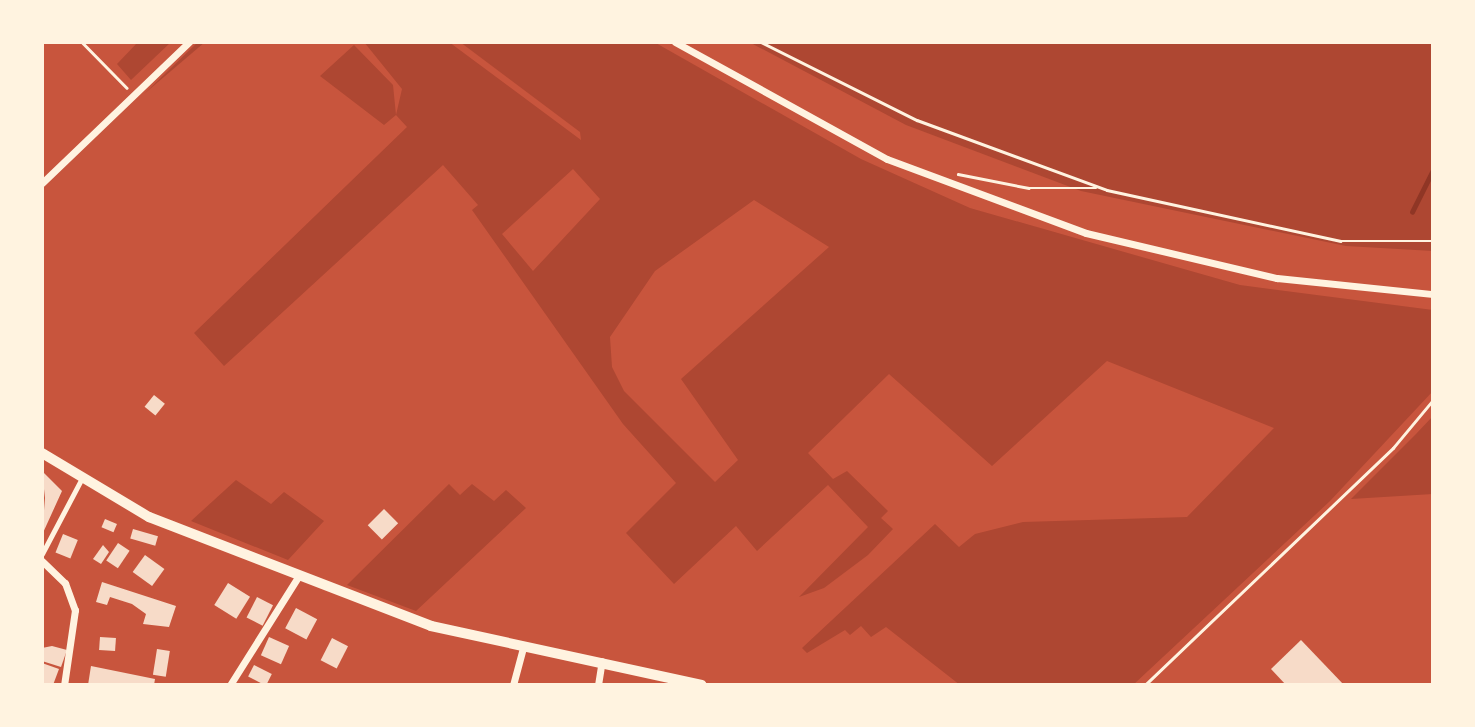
<!DOCTYPE html>
<style>
body{margin:0}
#map{position:relative;width:1475px;height:727px;overflow:hidden;background:#c8553d;font-family:Raleway,sans-serif}
div>[style]{position:absolute}
.green>*{inset:0;background:#ae4732}
.stream>*{height:4.5px;margin:-2.25px;padding:0 2.25px;transform-origin:2.25px;border-radius:2.25px;background:#8f3625}
.building>*{inset:0;background:#f7dbc8;transform-origin:0 0}
.path>*{height:2.5px;margin:-1.25px;padding:0 1.25px;transform-origin:1.25px;border-radius:1.25px;background:#fff3e0}
.service>*{height:4.5px;margin:-2.25px;padding:0 2.25px;transform-origin:2.25px;border-radius:2.25px;background:#fff3e0}
.minor>*{height:7px;margin:-3.5px;padding:0 3.5px;transform-origin:3.5px;border-radius:3.5px;background:#fff3e0}
.tertiary>*{height:10px;margin:-5px;padding:0 5px;transform-origin:5px;border-radius:5px;background:#fff3e0}
span{translate:-50% -50%;white-space:nowrap;text-align:center;line-height:1.15;-webkit-text-stroke:5px #fff3e0;paint-order:stroke}
.frame{position:absolute;inset:0;border:44px solid #fff3e0;pointer-events:none}
</style>
<div id="map">
<div class="green">
<i style="clip-path:polygon(138px 42px,171px 42px,131px 80px,117px 64px)"></i>
<i style="clip-path:polygon(198px 42px,205px 42px,144px 94px)"></i>
<i style="clip-path:polygon(evenodd,364px 42px,449px 42px,581px 140px,580px 132px,460px 42px,654px 42px,861px 159px,970px 208px,1240px 285px,1433px 310px,1433px 391px,1330px 501px,1133px 685px,960px 685px,886px 627px,871px 637px,861px 626px,850px 635px,845px 630px,807px 653px,802px 648px,935px 524px,959px 547px,975px 534px,1023px 522px,1187px 517px,1274px 428px,1107px 361px,992px 466px,889px 374px,808px 453px,833px 479px,847px 471px,888px 511px,881px 518px,893px 529px,868px 555px,824px 588px,799px 597px,868px 527px,828px 485px,757px 551px,736px 526px,674px 584px,626px 533px,676px 483px,623px 424px,472px 210px,478px 205px,443px 165px,224px 366px,194px 333px,407px 127px,396px 115px,384px 125px,320px 76px,354px 45px,393px 85px,396px 115px,402px 89px,364px 42px,573px 169px,600px 199px,533px 271px,502px 234px,573px 169px,364px 42px,754px 200px,829px 247px,681px 379px,738px 460px,715px 482px,624px 391px,612px 367px,610px 337px,655px 271px,754px 200px)"></i>
<i style="clip-path:polygon(749px 42px,1433px 42px,1433px 251px,1346px 246px,1081px 191px,906px 125px)"></i>
<i style="clip-path:polygon(1433px 416px,1433px 494px,1351px 499px,1416px 434px)"></i>
<i style="clip-path:polygon(236px 480px,271px 504px,284px 492px,324px 521px,288px 560px,191px 521px)"></i>
<i style="clip-path:polygon(449px 484px,460px 495px,472px 484px,494px 501px,506px 490px,526px 508px,416px 611px,347px 585px)"></i>
</div>
<div class="stream">
<i style="left:1412px;top:212px;width:47px;rotate:-63.4deg"></i>
</div>
<div class="building">
<i style="left:154px;top:395px;width:14px;height:15px;rotate:39deg"></i>
<i style="clip-path:polygon(42px 471px,62px 491px,42px 535px,45px 498px)"></i>
<i style="left:384px;top:509px;width:20px;height:23px;rotate:45deg"></i>
<i style="left:105px;top:519px;width:13px;height:9px;rotate:23deg"></i>
<i style="left:133px;top:529px;width:26px;height:10px;rotate:16deg"></i>
<i style="left:63px;top:534px;width:16px;height:20px;rotate:22deg"></i>
<i style="left:118px;top:543px;width:14px;height:21px;rotate:34deg"></i>
<i style="clip-path:polygon(103px 545px,109px 552px,101px 564px,93px 559px)"></i>
<i style="left:145px;top:555px;width:24px;height:21px;rotate:36deg"></i>
<i style="clip-path:polygon(102px 582px,176px 606px,169px 627px,143px 624px,146px 614px,132px 604px,110px 597px,107px 605px,96px 602px)"></i>
<i style="left:228px;top:583px;width:26px;height:26px;rotate:32deg"></i>
<i style="left:257px;top:597px;width:18px;height:23px;rotate:27deg"></i>
<i style="left:296px;top:608px;width:24px;height:23px;rotate:28deg"></i>
<i style="left:100px;top:637px;width:16px;height:13px;rotate:4deg"></i>
<i style="left:269px;top:637px;width:22px;height:20px;rotate:24deg"></i>
<i style="left:332px;top:638px;width:18px;height:25px;rotate:27deg"></i>
<i style="clip-path:polygon(1301px 640px,1344px 685px,1286px 685px,1271px 669px)"></i>
<i style="clip-path:polygon(52px 646px,67px 650px,61px 667px,42px 661px,42px 648px)"></i>
<i style="left:157px;top:649px;width:13px;height:26px;rotate:9deg"></i>
<i style="clip-path:polygon(42px 663px,59px 669px,53px 685px,42px 685px)"></i>
<i style="left:254px;top:665px;width:20px;height:13px;rotate:27deg"></i>
<i style="clip-path:polygon(91px 666px,155px 679px,154px 685px,88px 685px)"></i>
</div>
<div class="path">
<i style="left:82px;top:42px;width:64px;rotate:45.6deg"></i>
<i style="left:761px;top:42px;width:174px;rotate:26.6deg"></i>
<i style="left:917px;top:120px;width:202px;rotate:20.2deg"></i>
<i style="left:1107px;top:190px;width:239px;rotate:12.3deg"></i>
<i style="left:1340px;top:241px;width:93px"></i>
<i style="left:958px;top:174px;width:72px;rotate:11.2deg"></i>
<i style="left:1029px;top:188px;width:67px"></i>
<i style="left:1145px;top:685px;width:343px;rotate:-43.7deg"></i>
<i style="left:1393px;top:448px;width:62px;rotate:-50.2deg"></i>
</div>
<div class="service">
<i style="left:42px;top:554px;width:84px;rotate:-62.2deg"></i>
</div>
<div class="minor">
<i style="left:675px;top:42px;width:242px;rotate:28.9deg"></i>
<i style="left:887px;top:159px;width:212px;rotate:20.4deg"></i>
<i style="left:1086px;top:233px;width:196px;rotate:13.3deg"></i>
<i style="left:1277px;top:278px;width:157px;rotate:5.9deg"></i>
<i style="left:42px;top:183px;width:204px;rotate:-43.8deg"></i>
<i style="left:42px;top:561px;width:32px;rotate:44deg"></i>
<i style="left:65px;top:583px;width:29px;rotate:70deg"></i>
<i style="left:75px;top:610px;width:76px;rotate:98.3deg"></i>
<i style="left:230px;top:685px;width:128px;rotate:-57.8deg"></i>
<i style="left:513px;top:685px;width:39px;rotate:-75deg"></i>
<i style="left:598px;top:685px;width:24px;rotate:-81deg"></i>
</div>
<div class="tertiary">
<i style="left:42px;top:453px;width:125px;rotate:30.9deg"></i>
<i style="left:149px;top:517px;width:302px;rotate:21.1deg"></i>
<i style="left:431px;top:626px;width:277px;rotate:12.3deg"></i>
</div>
<div class="frame"></div>
</div>
